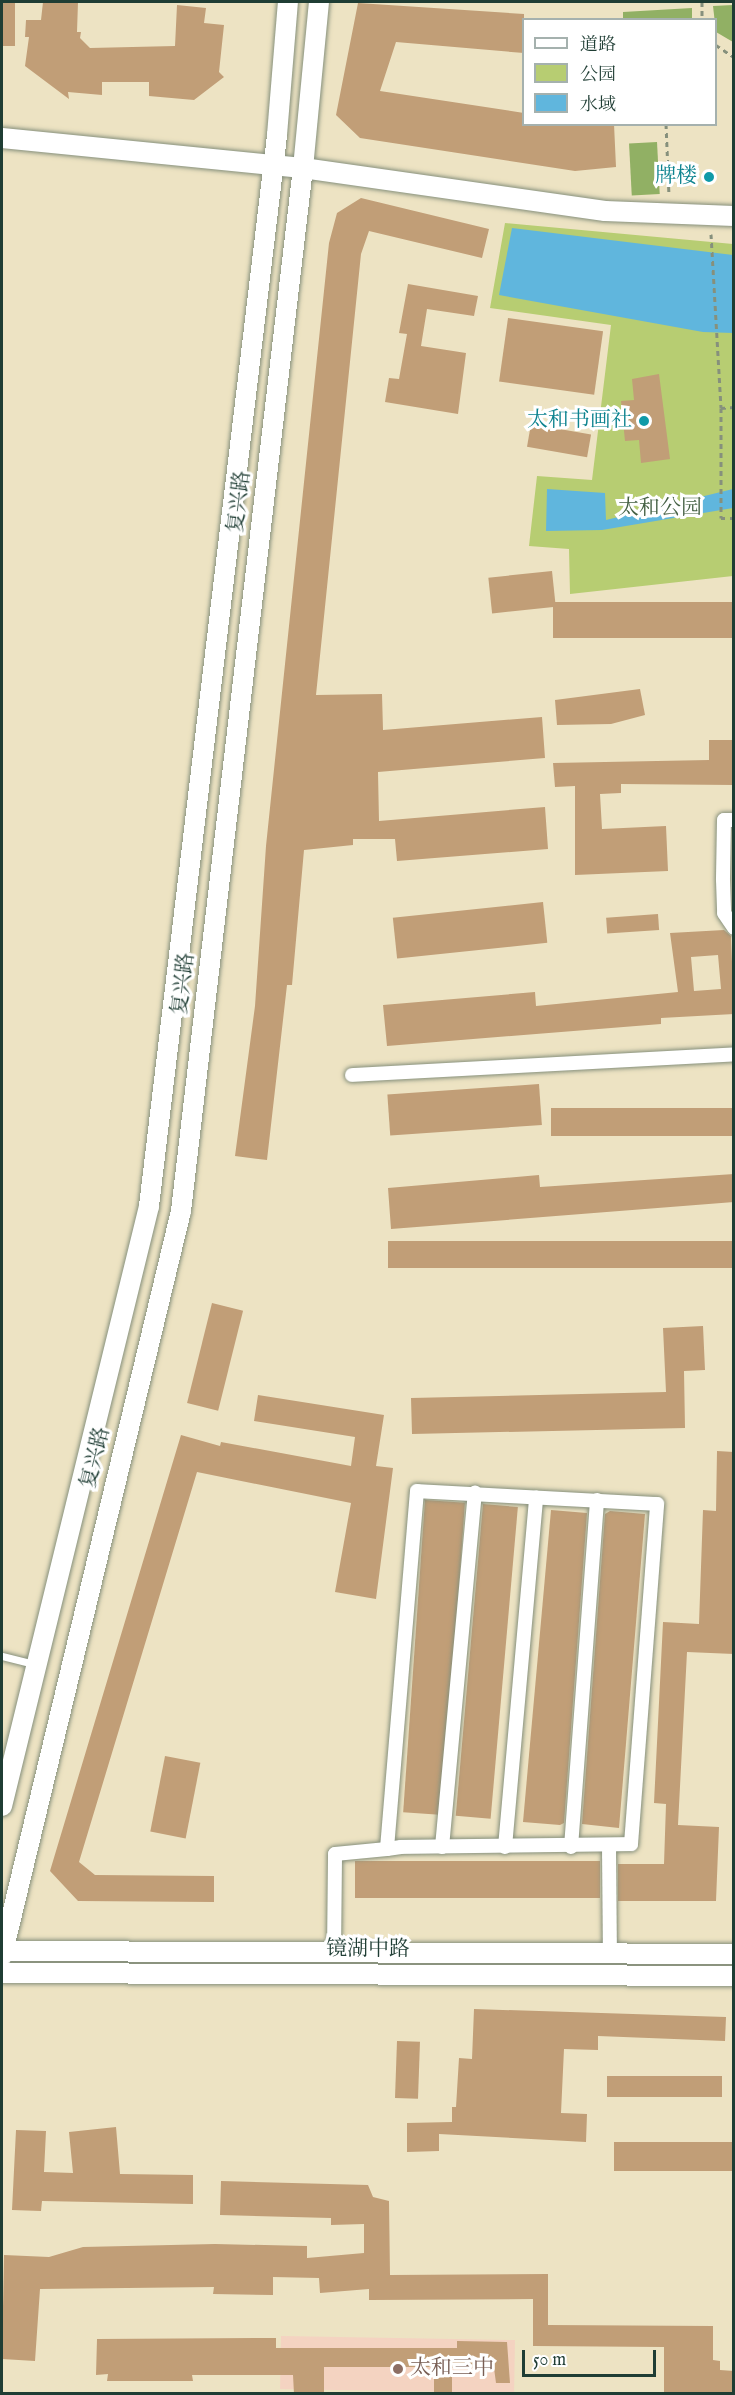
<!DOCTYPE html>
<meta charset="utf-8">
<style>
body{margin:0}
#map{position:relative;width:735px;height:2395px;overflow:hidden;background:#ede3c3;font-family:"IM FELL English","Noto Serif SC",serif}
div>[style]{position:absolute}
.built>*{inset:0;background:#f4d3c1;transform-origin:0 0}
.green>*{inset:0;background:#b7cd72}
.forest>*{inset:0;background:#91b064;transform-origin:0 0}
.water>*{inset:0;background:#60b6dd}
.building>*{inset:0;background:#c19e77;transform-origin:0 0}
.path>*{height:3px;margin-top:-1.5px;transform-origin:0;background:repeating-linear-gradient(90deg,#86907c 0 4.5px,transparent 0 9px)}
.roads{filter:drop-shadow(0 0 2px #86907c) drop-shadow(0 0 2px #86907c)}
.lane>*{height:7px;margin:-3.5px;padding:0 3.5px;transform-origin:3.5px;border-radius:3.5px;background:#fff}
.street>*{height:14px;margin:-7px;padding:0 7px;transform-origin:7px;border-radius:7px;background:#fff}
.secondary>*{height:20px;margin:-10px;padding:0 10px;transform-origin:10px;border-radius:10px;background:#fff}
.dots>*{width:16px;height:16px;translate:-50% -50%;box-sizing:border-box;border:3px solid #fff;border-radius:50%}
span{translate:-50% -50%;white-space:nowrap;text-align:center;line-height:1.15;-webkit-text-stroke:6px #fff;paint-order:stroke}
.culture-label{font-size:21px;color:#0d838f}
.right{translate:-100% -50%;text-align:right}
.street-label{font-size:21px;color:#1f3d34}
.park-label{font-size:21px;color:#456144}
.education-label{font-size:21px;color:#785e54}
.left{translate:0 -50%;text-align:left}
.frame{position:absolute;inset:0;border:3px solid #1f3d34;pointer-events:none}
.legend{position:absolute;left:522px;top:18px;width:195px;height:108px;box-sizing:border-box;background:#fff;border:2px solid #a5b1ae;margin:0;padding:8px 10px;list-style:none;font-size:18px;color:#1f3d34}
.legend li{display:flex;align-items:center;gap:12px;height:30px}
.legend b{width:30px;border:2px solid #a5b1ae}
.scale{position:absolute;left:522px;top:2350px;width:134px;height:27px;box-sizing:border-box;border:3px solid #1f3d34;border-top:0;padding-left:8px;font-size:18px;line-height:21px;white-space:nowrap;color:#1f3d34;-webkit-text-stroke:4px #fff;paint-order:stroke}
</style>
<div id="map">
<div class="built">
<i style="left:515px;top:2340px;width:53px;height:234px;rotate:91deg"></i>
</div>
<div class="green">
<i style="clip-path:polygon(505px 223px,733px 244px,733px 576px,570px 594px,569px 549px,529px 546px,537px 476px,592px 480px,611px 325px,490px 308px)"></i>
</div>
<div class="forest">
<i style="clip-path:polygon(733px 5px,734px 5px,733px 42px,716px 32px,713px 6px)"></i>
<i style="clip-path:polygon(692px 8px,692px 19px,623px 19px,623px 12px)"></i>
<i style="left:657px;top:142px;width:52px;height:28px;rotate:87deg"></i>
</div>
<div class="water">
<i style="clip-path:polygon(512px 228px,733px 255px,733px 333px,703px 332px,499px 295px)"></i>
<i style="clip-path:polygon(547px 489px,605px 493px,606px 520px,733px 489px,733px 508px,602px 530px,546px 531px)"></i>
</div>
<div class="building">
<i style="left:2px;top:2px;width:13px;height:44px"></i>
<i style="clip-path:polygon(43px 2px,78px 2px,77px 32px,81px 32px,80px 38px,90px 48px,175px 46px,177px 5px,206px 8px,204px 23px,224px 25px,219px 72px,224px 77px,194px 100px,149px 96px,149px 82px,102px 82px,102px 95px,68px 92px,69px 99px,25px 66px,29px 37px,25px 37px,26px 20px,41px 20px)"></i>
<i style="clip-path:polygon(358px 3px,524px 14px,524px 53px,396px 42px,380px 91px,524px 113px,524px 124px,614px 124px,616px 167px,575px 171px,360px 138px,336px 115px)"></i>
<i style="clip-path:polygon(361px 198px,489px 229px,482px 258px,369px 231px,361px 254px,316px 695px,382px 694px,383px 730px,542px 717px,545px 758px,378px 772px,379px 821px,545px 807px,548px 849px,397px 861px,395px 839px,353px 839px,353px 845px,304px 850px,292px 985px,287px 985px,267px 1160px,235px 1156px,255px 1006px,266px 846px,329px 243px,337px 213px)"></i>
<i style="clip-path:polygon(408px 284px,478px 296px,474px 316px,427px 309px,421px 346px,466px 353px,458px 414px,385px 402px,389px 378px,399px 379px,407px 334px,399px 333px)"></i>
<i style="left:508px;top:318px;width:96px;height:64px;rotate:8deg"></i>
<i style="clip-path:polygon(659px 374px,670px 459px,641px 463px,639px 440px,625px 441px,621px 401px,634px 400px,632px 379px)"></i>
<i style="left:531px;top:424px;width:61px;height:23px;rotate:10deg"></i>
<i style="left:552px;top:571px;width:36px;height:64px;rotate:84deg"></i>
<i style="left:734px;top:602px;width:36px;height:181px;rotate:90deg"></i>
<i style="clip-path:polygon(640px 689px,645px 715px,611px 724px,557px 725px,555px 700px)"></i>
<i style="clip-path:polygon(709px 740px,734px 740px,734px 785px,621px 784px,621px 793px,600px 794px,602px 829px,666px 826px,668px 871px,575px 875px,575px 786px,555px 787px,553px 763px,709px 760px)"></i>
<i style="left:543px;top:902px;width:41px;height:151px;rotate:84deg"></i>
<i style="left:658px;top:914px;width:16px;height:52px;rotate:86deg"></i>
<i style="clip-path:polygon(evenodd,724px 930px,731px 936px,734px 1014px,661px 1018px,661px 1024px,387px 1046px,383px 1005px,535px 992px,536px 1006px,678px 992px,670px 933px,724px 930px,718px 955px,721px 989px,694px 991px,691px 957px,718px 955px)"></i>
<i style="left:539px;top:1084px;width:41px;height:152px;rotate:86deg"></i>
<i style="left:734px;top:1108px;width:28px;height:183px;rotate:90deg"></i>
<i style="clip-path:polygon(734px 1174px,734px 1202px,391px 1229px,388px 1188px,539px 1175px,540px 1187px)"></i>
<i style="left:734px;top:1241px;width:27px;height:346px;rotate:90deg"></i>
<i style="left:212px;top:1303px;width:32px;height:103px;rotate:14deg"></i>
<i style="clip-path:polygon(703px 1326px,705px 1370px,684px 1371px,685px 1428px,412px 1434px,411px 1398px,666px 1392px,663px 1328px)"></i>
<i style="clip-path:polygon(258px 1395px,384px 1415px,376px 1466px,393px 1468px,376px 1599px,335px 1592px,351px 1503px,197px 1472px,79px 1862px,95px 1875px,214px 1876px,214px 1902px,78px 1901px,50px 1871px,181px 1435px,220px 1446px,221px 1442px,351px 1466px,355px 1437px,254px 1421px)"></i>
<i style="clip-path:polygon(717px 1451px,734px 1452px,734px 1654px,687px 1652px,678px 1825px,719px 1827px,716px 1901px,618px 1901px,618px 1864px,664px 1864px,666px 1804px,654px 1803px,663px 1622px,699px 1624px,703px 1510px,716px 1511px)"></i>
<i style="left:425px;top:1500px;width:40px;height:313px;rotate:4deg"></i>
<i style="left:483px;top:1504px;width:35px;height:313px;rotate:5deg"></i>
<i style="clip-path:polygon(551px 1510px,587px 1513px,564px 1823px,560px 1825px,523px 1822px)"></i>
<i style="clip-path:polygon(610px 1511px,645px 1514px,619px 1828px,582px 1824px,605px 1514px)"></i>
<i style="left:165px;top:1756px;width:36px;height:77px;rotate:11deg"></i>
<i style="left:355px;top:1861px;width:245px;height:37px"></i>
<i style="clip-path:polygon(474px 2009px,726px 2017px,725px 2041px,598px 2036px,598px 2050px,564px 2049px,561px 2113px,587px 2114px,586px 2142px,439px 2134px,439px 2151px,407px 2152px,407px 2123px,452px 2122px,452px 2107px,456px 2107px,459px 2058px,472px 2059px)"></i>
<i style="left:397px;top:2041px;width:23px;height:57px;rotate:2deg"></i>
<i style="left:607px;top:2076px;width:115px;height:21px"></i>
<i style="clip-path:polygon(116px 2127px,120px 2174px,193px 2175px,193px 2204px,42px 2201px,41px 2211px,12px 2210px,16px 2130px,46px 2131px,44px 2172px,73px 2173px,69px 2132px)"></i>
<i style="left:614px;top:2142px;width:119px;height:29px"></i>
<i style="clip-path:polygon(221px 2181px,368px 2185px,373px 2197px,389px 2201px,390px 2275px,548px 2274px,548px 2325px,713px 2326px,713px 2360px,720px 2361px,720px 2370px,734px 2371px,734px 2394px,664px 2394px,664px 2347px,533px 2346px,533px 2299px,369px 2300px,369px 2289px,320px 2293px,319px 2278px,273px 2277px,273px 2295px,213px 2294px,214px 2287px,40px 2289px,35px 2361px,2px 2359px,4px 2255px,49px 2257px,83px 2247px,215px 2244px,307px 2246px,307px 2258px,364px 2253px,364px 2224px,331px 2225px,331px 2218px,220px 2215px)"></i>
<i style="clip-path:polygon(276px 2338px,276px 2348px,457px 2348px,457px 2341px,507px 2342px,510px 2383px,496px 2383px,494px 2368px,452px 2368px,452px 2394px,434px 2394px,434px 2367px,324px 2367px,324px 2394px,294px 2394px,293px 2375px,192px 2375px,193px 2381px,107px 2381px,108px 2374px,96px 2375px,97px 2339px)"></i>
</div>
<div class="path">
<i style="left:702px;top:2px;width:18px;rotate:90deg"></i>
<i style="left:716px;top:45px;width:22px;rotate:34deg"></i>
<i style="left:666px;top:124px;width:71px;rotate:87.6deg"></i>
<i style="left:711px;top:234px;width:174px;rotate:86.7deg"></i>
<i style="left:721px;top:408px;width:13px;rotate:-4deg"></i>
<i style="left:721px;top:408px;width:110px;rotate:90deg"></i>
<i style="left:721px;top:518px;width:13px"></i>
</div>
<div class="roads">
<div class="lane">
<i style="left:2px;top:1656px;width:33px;rotate:14deg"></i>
</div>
<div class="street">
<i style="left:734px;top:820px;width:10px;rotate:180deg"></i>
<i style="left:724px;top:820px;width:60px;rotate:91deg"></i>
<i style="left:723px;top:880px;width:33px;rotate:88deg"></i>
<i style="left:724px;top:913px;width:18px;rotate:56deg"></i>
<i style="left:352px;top:1075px;width:383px;rotate:-3.1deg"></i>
<i style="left:442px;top:1847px;width:356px;rotate:-84.7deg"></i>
<i style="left:505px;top:1847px;width:351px;rotate:-84.9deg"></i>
<i style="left:571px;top:1847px;width:348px;rotate:-85.7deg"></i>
<i style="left:609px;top:1847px;width:107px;rotate:89.5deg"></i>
<i style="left:334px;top:1953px;width:99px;rotate:-89.4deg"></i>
<i style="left:335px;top:1854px;width:52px;rotate:-5.5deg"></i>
<i style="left:387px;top:1849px;width:14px;rotate:-8deg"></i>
<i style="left:401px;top:1847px;width:230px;rotate:-0.7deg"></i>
<i style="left:631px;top:1844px;width:341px;rotate:-85.6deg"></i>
<i style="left:657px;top:1504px;width:240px;rotate:-176.9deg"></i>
<i style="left:417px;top:1491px;width:359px;rotate:94.8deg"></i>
</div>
<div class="secondary">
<i style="left:2px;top:138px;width:302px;rotate:5.7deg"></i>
<i style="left:303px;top:168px;width:305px;rotate:8.1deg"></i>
<i style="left:605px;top:211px;width:129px;rotate:2.2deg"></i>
<i style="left:2px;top:1806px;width:618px;rotate:-76.23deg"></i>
<i style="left:149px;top:1206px;width:1079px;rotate:-83.18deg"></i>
<i style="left:277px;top:135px;width:133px;rotate:-85.3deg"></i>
<i style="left:2px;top:1951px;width:732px;rotate:0.23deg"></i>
<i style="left:2px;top:1956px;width:766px;rotate:-76.49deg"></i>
<i style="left:181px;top:1211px;width:1050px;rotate:-83.33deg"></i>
<i style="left:303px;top:168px;width:167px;rotate:-84.5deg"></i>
<i style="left:2px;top:1973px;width:732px;rotate:0.23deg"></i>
</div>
</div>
<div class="dots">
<i style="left:709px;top:177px;background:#0f9aa8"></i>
<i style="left:644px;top:421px;background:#0f9aa8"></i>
<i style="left:398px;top:2369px;background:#8d6e63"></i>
</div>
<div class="culture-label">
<span class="right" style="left:697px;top:177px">牌楼</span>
<span class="right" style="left:632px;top:421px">太和书画社</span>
</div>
<div class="street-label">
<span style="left:240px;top:502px;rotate:-83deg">复兴路</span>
<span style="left:184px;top:984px;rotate:-83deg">复兴路</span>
<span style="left:96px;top:1458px;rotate:-76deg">复兴路</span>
<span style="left:368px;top:1950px">镜湖中路</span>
</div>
<div class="park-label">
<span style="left:660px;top:509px">太和公园</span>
</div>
<div class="education-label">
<span class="left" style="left:410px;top:2369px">太和三中</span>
</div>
<div class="frame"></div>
<ul class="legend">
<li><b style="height:8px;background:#fff"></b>道路</li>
<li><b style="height:16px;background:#b7cd72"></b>公园</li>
<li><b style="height:16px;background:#60b6dd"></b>水域</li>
</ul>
<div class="scale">50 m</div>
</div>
